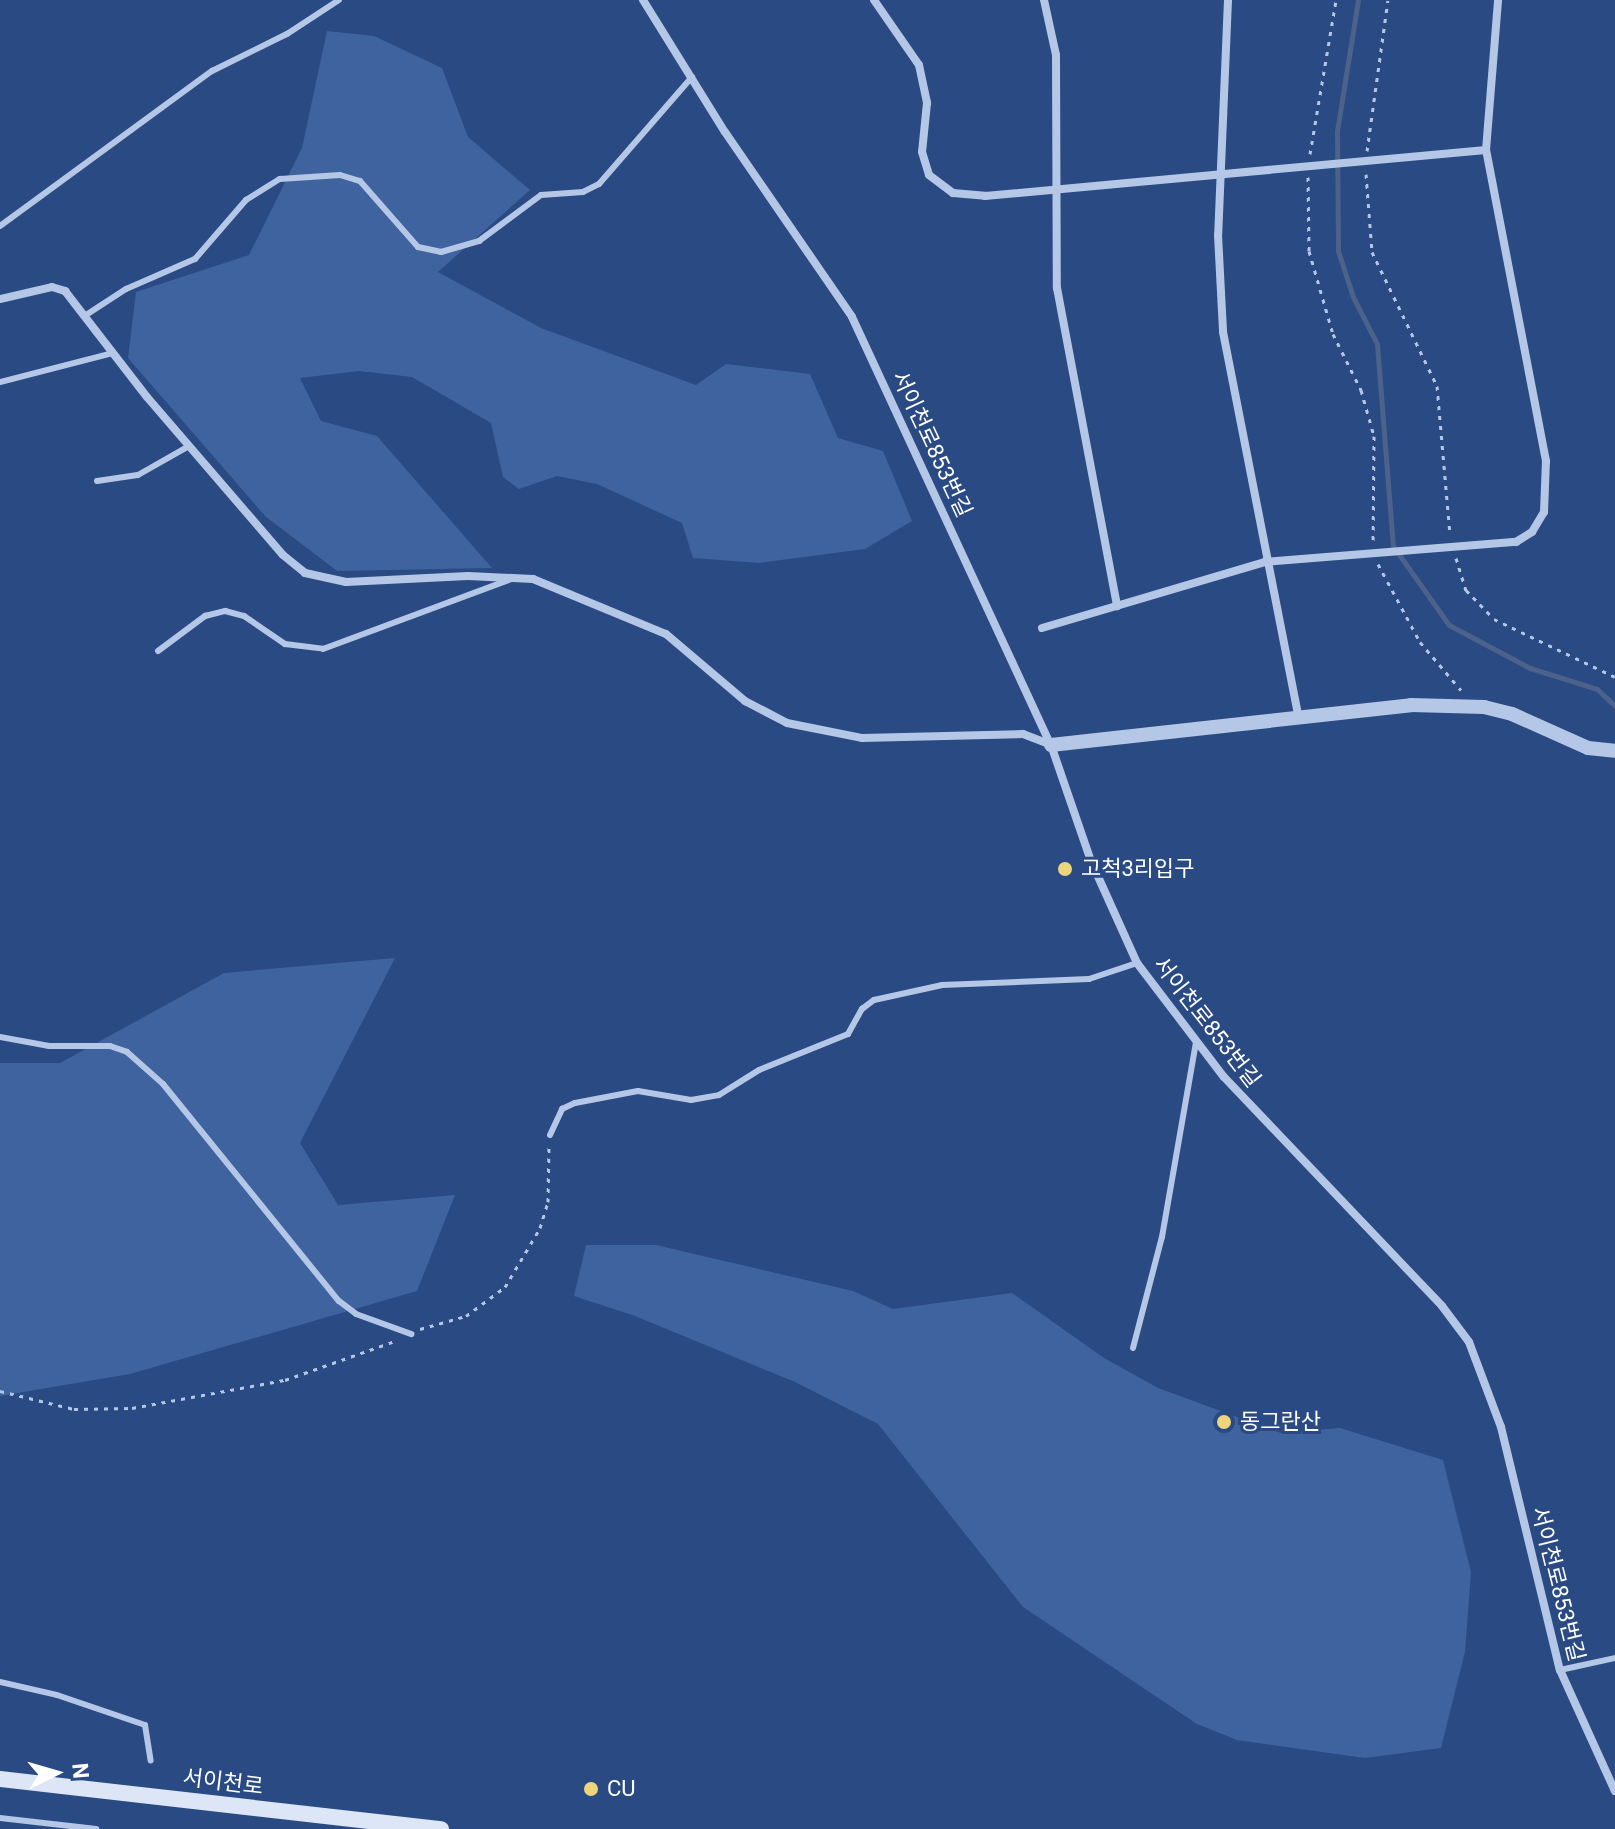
<!DOCTYPE html>
<meta charset="utf-8">
<style>
body{margin:0}
#map{position:relative;width:1615px;height:1829px;overflow:hidden;background:#2a4a83;font-family:Roboto,"Noto Sans KR",sans-serif}
div>[style]{position:absolute}
.green>*{inset:0;background:#3f639f}
.stream>*{height:5px;margin:-2.5px;padding:0 2.5px;transform-origin:2.5px;border-radius:2.5px;background:#4b628b}
.path>*{height:3px;margin-top:-1.5px;transform-origin:0;background:repeating-linear-gradient(90deg,#b4c7e6 0 4px,transparent 0 10px)}
.service>*{height:6px;margin:-3px;padding:0 3px;transform-origin:3px;border-radius:3px;background:#b4c7e6}
.minor>*{height:8px;margin:-4px;padding:0 4px;transform-origin:4px;border-radius:4px;background:#b4c7e6}
.tertiary>*{height:14px;margin:-7px;padding:0 7px;transform-origin:7px;border-radius:7px;background:#b4c7e6}
.secondary>*{height:16px;margin:-8px;padding:0 8px;transform-origin:8px;border-radius:8px;background:#dde6f6}
.dots>*{width:22px;height:22px;translate:-50% -50%;box-sizing:border-box;border:4px solid #2a4a83;border-radius:50%}
span{translate:-50% -50%;white-space:nowrap;text-align:center;line-height:1.15;-webkit-text-stroke:6px #2a4a83;paint-order:stroke}
.street-label{font-size:22px;color:#fff}
.poi-label{font-size:22px;color:#fff}
.left{translate:0 -50%;text-align:left}
.north{position:absolute;left:16px;top:1733px;width:80px;height:80px;-webkit-text-stroke:6px #2a4a83;paint-order:stroke;rotate:85deg;font-size:22px;font-weight:700;line-height:32px;text-align:center;color:#fff}
.north::after{content:'';display:block;margin:auto;width:28px;height:36px;background:#fff;clip-path:polygon(50% 0,100% 100%,50% 72%,0 100%)}
</style>
<div id="map">
<div class="green">
<i style="clip-path:polygon(327px 31px,374px 36px,442px 68px,468px 137px,530px 190px,438px 272px,541px 328px,696px 385px,726px 364px,810px 374px,838px 438px,883px 451px,912px 521px,865px 549px,759px 563px,693px 558px,682px 523px,597px 484px,557px 476px,519px 489px,503px 477px,491px 423px,412px 377px,359px 371px,300px 378px,321px 421px,377px 436px,492px 568px,337px 571px,265px 516px,128px 358px,136px 292px,249px 255px,302px 148px)"></i>
<i style="clip-path:polygon(395px 958px,300px 1143px,338px 1205px,455px 1195px,417px 1291px,130px 1374px,0 1396px,0 1063px,60px 1063px,224px 973px)"></i>
<i style="clip-path:polygon(586px 1245px,656px 1245px,853px 1291px,893px 1309px,1012px 1293px,1104px 1358px,1158px 1388px,1281px 1433px,1340px 1428px,1443px 1460px,1471px 1572px,1465px 1652px,1441px 1748px,1365px 1758px,1237px 1740px,1197px 1724px,1023px 1607px,878px 1424px,795px 1382px,635px 1316px,574px 1296px)"></i>
</div>
<div class="stream">
<i style="left:1358px;top:0;width:133px;rotate:99.1deg"></i>
<i style="left:1337px;top:131px;width:120px;rotate:89.5deg"></i>
<i style="left:1338px;top:251px;width:48px;rotate:71.9deg"></i>
<i style="left:1353px;top:297px;width:53px;rotate:62.9deg"></i>
<i style="left:1377px;top:344px;width:203px;rotate:85.5deg"></i>
<i style="left:1393px;top:546px;width:97px;rotate:54.7deg"></i>
<i style="left:1449px;top:625px;width:92px;rotate:28deg"></i>
<i style="left:1530px;top:668px;width:70px;rotate:17.4deg"></i>
<i style="left:1597px;top:689px;width:25px;rotate:43deg"></i>
</div>
<div class="path">
<i style="left:1367px;top:151px;width:152px;rotate:-82.1deg"></i>
<i style="left:1310px;top:154px;width:156px;rotate:-80.4deg"></i>
<i style="left:1366px;top:174px;width:78px;rotate:85.6deg"></i>
<i style="left:1372px;top:252px;width:149px;rotate:64.1deg"></i>
<i style="left:1437px;top:386px;width:150px;rotate:85deg"></i>
<i style="left:1308px;top:177px;width:74px;rotate:89.2deg"></i>
<i style="left:1309px;top:251px;width:86px;rotate:73.9deg"></i>
<i style="left:1333px;top:334px;width:63px;rotate:63.4deg"></i>
<i style="left:1361px;top:390px;width:48px;rotate:74.2deg"></i>
<i style="left:1374px;top:436px;width:106px;rotate:90.5deg"></i>
<i style="left:1456px;top:558px;width:34px;rotate:73deg"></i>
<i style="left:1466px;top:590px;width:40px;rotate:46deg"></i>
<i style="left:1494px;top:619px;width:134px;rotate:25.6deg"></i>
<i style="left:1378px;top:564px;width:89px;rotate:61.7deg"></i>
<i style="left:1420px;top:642px;width:63px;rotate:49.5deg"></i>
<i style="left:420px;top:1329px;width:48px;rotate:-15.8deg"></i>
<i style="left:466px;top:1316px;width:49px;rotate:-36.6deg"></i>
<i style="left:505px;top:1287px;width:69px;rotate:-59.3deg"></i>
<i style="left:540px;top:1228px;width:27px;rotate:-73deg"></i>
<i style="left:548px;top:1202px;width:55px;rotate:-89deg"></i>
<i style="left:0;top:1391px;width:76px;rotate:13.7deg"></i>
<i style="left:74px;top:1409px;width:58px;rotate:-1deg"></i>
<i style="left:132px;top:1408px;width:156px;rotate:-10.4deg"></i>
<i style="left:285px;top:1380px;width:117px;rotate:-19.5deg"></i>
</div>
<div class="service">
<i style="left:0;top:226px;width:263px;rotate:-36.2deg"></i>
<i style="left:212px;top:71px;width:84px;rotate:-26.3deg"></i>
<i style="left:287px;top:34px;width:62px;rotate:-33.2deg"></i>
<i style="left:86px;top:315px;width:48px;rotate:-33deg"></i>
<i style="left:126px;top:289px;width:75px;rotate:-23.5deg"></i>
<i style="left:195px;top:259px;width:78px;rotate:-49.2deg"></i>
<i style="left:246px;top:200px;width:40px;rotate:-32deg"></i>
<i style="left:280px;top:179px;width:60px;rotate:-3.8deg"></i>
<i style="left:340px;top:175px;width:21px;rotate:17deg"></i>
<i style="left:360px;top:181px;width:88px;rotate:48.7deg"></i>
<i style="left:418px;top:247px;width:24px;rotate:12deg"></i>
<i style="left:441px;top:252px;width:40px;rotate:-16deg"></i>
<i style="left:479px;top:241px;width:77px;rotate:-36.6deg"></i>
<i style="left:541px;top:195px;width:42px;rotate:-4.1deg"></i>
<i style="left:583px;top:192px;width:18px;rotate:-27deg"></i>
<i style="left:599px;top:184px;width:142px;rotate:-49deg"></i>
<i style="left:0;top:382px;width:117px;rotate:-14.4deg"></i>
<i style="left:97px;top:481px;width:41px;rotate:-8.3deg"></i>
<i style="left:138px;top:475px;width:59px;rotate:-29.6deg"></i>
<i style="left:158px;top:651px;width:59px;rotate:-36.7deg"></i>
<i style="left:205px;top:616px;width:21px;rotate:-14deg"></i>
<i style="left:225px;top:611px;width:20px;rotate:15deg"></i>
<i style="left:244px;top:616px;width:50px;rotate:34.3deg"></i>
<i style="left:285px;top:644px;width:38px;rotate:7deg"></i>
<i style="left:323px;top:649px;width:201px;rotate:-20.4deg"></i>
<i style="left:0;top:1037px;width:50px;rotate:10.4deg"></i>
<i style="left:49px;top:1046px;width:61px"></i>
<i style="left:110px;top:1046px;width:18px;rotate:19deg"></i>
<i style="left:127px;top:1052px;width:48px;rotate:41.6deg"></i>
<i style="left:163px;top:1084px;width:279px;rotate:51deg"></i>
<i style="left:339px;top:1301px;width:21px;rotate:37deg"></i>
<i style="left:356px;top:1314px;width:59px;rotate:20deg"></i>
<i style="left:550px;top:1135px;width:29px;rotate:-65deg"></i>
<i style="left:562px;top:1109px;width:14px;rotate:-25deg"></i>
<i style="left:575px;top:1103px;width:64px;rotate:-10.8deg"></i>
<i style="left:638px;top:1091px;width:54px;rotate:9.6deg"></i>
<i style="left:691px;top:1100px;width:28px;rotate:-10deg"></i>
<i style="left:719px;top:1095px;width:47px;rotate:-32deg"></i>
<i style="left:759px;top:1070px;width:96px;rotate:-22deg"></i>
<i style="left:848px;top:1034px;width:29px;rotate:-61deg"></i>
<i style="left:862px;top:1009px;width:15px;rotate:-37deg"></i>
<i style="left:874px;top:1000px;width:70px;rotate:-12.4deg"></i>
<i style="left:942px;top:985px;width:147px;rotate:-2.3deg"></i>
<i style="left:1089px;top:979px;width:51px;rotate:-18.4deg"></i>
<i style="left:1133px;top:1348px;width:115px;rotate:-75.4deg"></i>
<i style="left:1162px;top:1237px;width:197px;rotate:-80.1deg"></i>
<i style="left:1560px;top:1670px;width:56px;rotate:-12.3deg"></i>
<i style="left:0;top:1682px;width:58px;rotate:12.8deg"></i>
<i style="left:57px;top:1695px;width:93px;rotate:18.8deg"></i>
<i style="left:145px;top:1725px;width:36px;rotate:81deg"></i>
<i style="left:0;top:1818px;width:97px;rotate:6.5deg"></i>
</div>
<div class="minor">
<i style="left:643px;top:0;width:155px;rotate:58.2deg"></i>
<i style="left:725px;top:132px;width:224px;rotate:55.5deg"></i>
<i style="left:852px;top:317px;width:472px;rotate:65.1deg"></i>
<i style="left:1051px;top:745px;width:123px;rotate:71deg"></i>
<i style="left:1091px;top:861px;width:112px;rotate:65.7deg"></i>
<i style="left:1137px;top:963px;width:143px;rotate:52.7deg"></i>
<i style="left:1224px;top:1077px;width:316px;rotate:46.4deg"></i>
<i style="left:1442px;top:1306px;width:45px;rotate:53.1deg"></i>
<i style="left:1469px;top:1342px;width:91px;rotate:69.4deg"></i>
<i style="left:1501px;top:1427px;width:250px;rotate:76.4deg"></i>
<i style="left:1560px;top:1670px;width:133px;rotate:65.6deg"></i>
<i style="left:874px;top:0;width:79px;rotate:55.3deg"></i>
<i style="left:919px;top:65px;width:39px;rotate:78deg"></i>
<i style="left:927px;top:103px;width:49px;rotate:95.8deg"></i>
<i style="left:922px;top:152px;width:24px;rotate:73deg"></i>
<i style="left:929px;top:175px;width:30px;rotate:37deg"></i>
<i style="left:953px;top:193px;width:32px;rotate:5deg"></i>
<i style="left:985px;top:196px;width:503px;rotate:-5.25deg"></i>
<i style="left:1044px;top:0;width:56px;rotate:77.7deg"></i>
<i style="left:1056px;top:55px;width:233px;rotate:89.8deg"></i>
<i style="left:1057px;top:288px;width:324px;rotate:79.3deg"></i>
<i style="left:1228px;top:0;width:235px;rotate:92.4deg"></i>
<i style="left:1218px;top:235px;width:97px;rotate:87deg"></i>
<i style="left:1223px;top:332px;width:393px;rotate:78.9deg"></i>
<i style="left:0;top:299px;width:53px;rotate:-13deg"></i>
<i style="left:52px;top:287px;width:14px;rotate:17deg"></i>
<i style="left:65px;top:291px;width:134px;rotate:52.3deg"></i>
<i style="left:147px;top:397px;width:208px;rotate:49.3deg"></i>
<i style="left:283px;top:555px;width:28px;rotate:39deg"></i>
<i style="left:305px;top:573px;width:42px;rotate:12.4deg"></i>
<i style="left:346px;top:582px;width:122px;rotate:-2.8deg"></i>
<i style="left:468px;top:576px;width:65px;rotate:2.6deg"></i>
<i style="left:533px;top:579px;width:144px;rotate:22.5deg"></i>
<i style="left:666px;top:634px;width:104px;rotate:40.3deg"></i>
<i style="left:745px;top:701px;width:47px;rotate:27.6deg"></i>
<i style="left:787px;top:723px;width:76px;rotate:11.3deg"></i>
<i style="left:862px;top:738px;width:161px;rotate:-1.4deg"></i>
<i style="left:1023px;top:734px;width:30px;rotate:21deg"></i>
<i style="left:1042px;top:628px;width:233px;rotate:-16.5deg"></i>
<i style="left:1265px;top:562px;width:252px;rotate:-4.6deg"></i>
<i style="left:1516px;top:542px;width:19px;rotate:-32deg"></i>
<i style="left:1532px;top:532px;width:23px;rotate:-59deg"></i>
<i style="left:1544px;top:512px;width:51px;rotate:-87.8deg"></i>
<i style="left:1546px;top:461px;width:317px;rotate:-100.9deg"></i>
<i style="left:1486px;top:150px;width:150px;rotate:-85.4deg"></i>
</div>
<div class="tertiary">
<i style="left:1051px;top:745px;width:362px;rotate:-6.3deg"></i>
<i style="left:1411px;top:705px;width:73px;rotate:1.6deg"></i>
<i style="left:1484px;top:707px;width:29px;rotate:14deg"></i>
<i style="left:1512px;top:714px;width:83px;rotate:24.1deg"></i>
<i style="left:1588px;top:748px;width:27px;rotate:6deg"></i>
</div>
<div class="secondary">
<i style="left:0;top:1779px;width:444px;rotate:6.5deg"></i>
</div>
<div class="dots">
<i style="left:1065px;top:869px;background:#edd57c"></i>
<i style="left:1224px;top:1422px;background:#edd57c"></i>
<i style="left:591px;top:1789px;background:#edd57c"></i>
</div>
<div class="street-label">
<span style="left:932px;top:444px;rotate:65deg">서이천로853번길</span>
<span style="left:1207px;top:1022px;rotate:52deg">서이천로853번길</span>
<span style="left:1558px;top:1584px;rotate:76deg">서이천로853번길</span>
<span style="left:223px;top:1782px;rotate:7deg">서이천로</span>
</div>
<div class="poi-label">
<span class="left" style="left:1081px;top:869px">고척3리입구</span>
<span class="left" style="left:1240px;top:1422px">동그란산</span>
<span class="left" style="left:607px;top:1789px">CU</span>
</div>
<div class="north">N</div>
</div>
